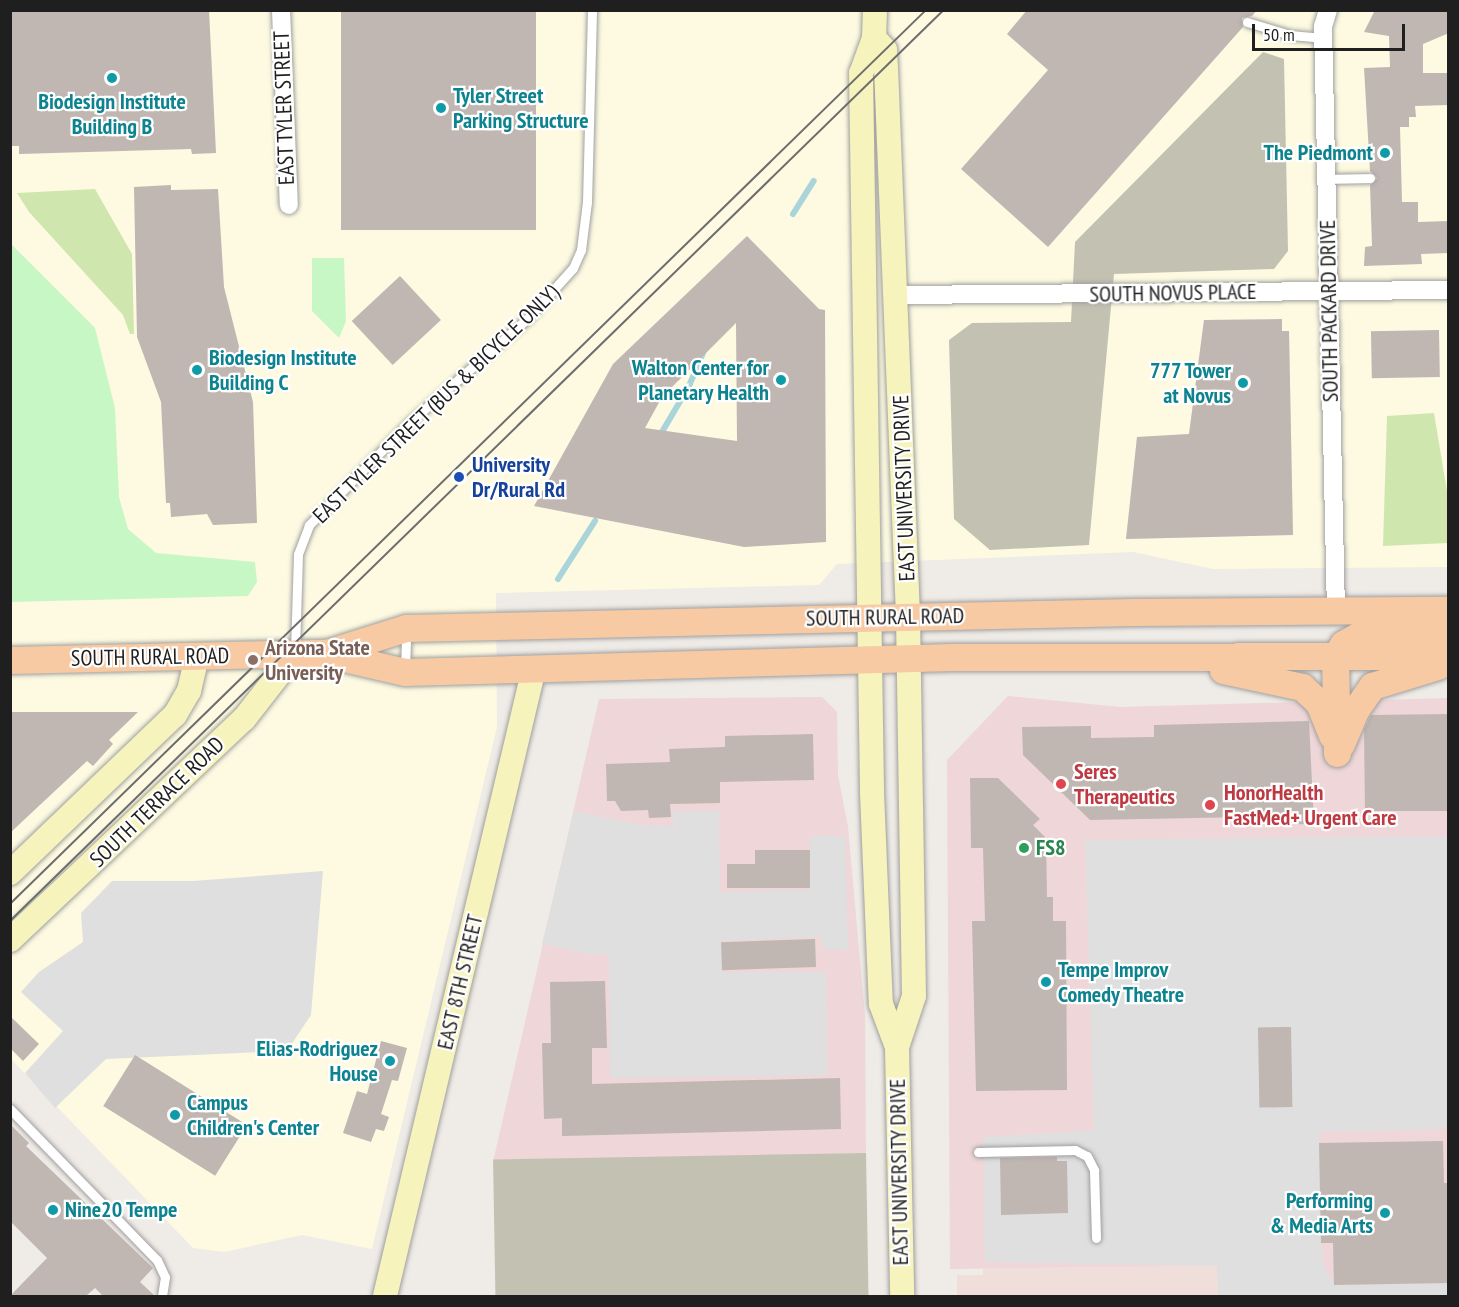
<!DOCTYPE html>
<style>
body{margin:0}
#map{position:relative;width:1459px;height:1307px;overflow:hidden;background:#efebe6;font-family:"PT Sans Narrow",sans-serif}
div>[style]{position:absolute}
.commercial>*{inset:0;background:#efd6d8}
.education>*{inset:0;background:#fdfae1}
.military>*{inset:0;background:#f0deda}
.construction>*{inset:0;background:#c3c1b2;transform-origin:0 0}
.grass>*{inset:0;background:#d0e6af}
.park>*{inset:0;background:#c7f7c5}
.parking>*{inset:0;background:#dfdfdf}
.stream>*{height:6px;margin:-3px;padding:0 3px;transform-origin:3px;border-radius:3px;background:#a9d5da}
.building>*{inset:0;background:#c0b6b2;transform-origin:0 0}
.roads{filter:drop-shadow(0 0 2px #a0a0a0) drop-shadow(0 0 2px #a0a0a0)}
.lane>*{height:9px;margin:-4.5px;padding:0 4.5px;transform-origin:4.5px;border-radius:4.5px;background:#fff}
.street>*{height:18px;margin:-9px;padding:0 9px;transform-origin:9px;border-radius:9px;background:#fff}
.secondary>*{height:24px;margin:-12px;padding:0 12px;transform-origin:12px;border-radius:12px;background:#f6f3bd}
.primary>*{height:27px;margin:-13.5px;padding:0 13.5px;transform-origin:13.5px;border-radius:13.5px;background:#f7caa3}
.tram>*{height:1.5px;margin:-0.75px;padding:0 0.75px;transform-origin:0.75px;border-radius:0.75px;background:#6d6d6d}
.dots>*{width:16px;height:16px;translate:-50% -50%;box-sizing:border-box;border:3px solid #fff;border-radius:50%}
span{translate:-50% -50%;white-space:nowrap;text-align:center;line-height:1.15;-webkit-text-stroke:4.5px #fff;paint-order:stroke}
.culture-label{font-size:22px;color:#0d838f;font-weight:700}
.left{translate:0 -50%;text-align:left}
.right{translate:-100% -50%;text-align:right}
.street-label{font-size:22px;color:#1f1f1f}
.transit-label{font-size:22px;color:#164399;font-weight:700}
.education-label{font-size:22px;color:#785e54;font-weight:700}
.health-label{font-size:22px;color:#be3a42;font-weight:700}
.leisure-label{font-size:22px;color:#27864d;font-weight:700}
.frame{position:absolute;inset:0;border:12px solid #1f1f1f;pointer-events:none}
.scale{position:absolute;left:1252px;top:24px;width:153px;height:27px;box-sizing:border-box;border:3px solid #1f1f1f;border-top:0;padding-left:8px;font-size:18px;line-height:21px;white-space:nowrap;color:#1f1f1f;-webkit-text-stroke:4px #fff;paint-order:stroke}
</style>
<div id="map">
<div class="commercial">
<i style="clip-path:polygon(1008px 696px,1120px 707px,1448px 698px,1448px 1296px,1218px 1296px,1217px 1266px,950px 1269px,947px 760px)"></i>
<i style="clip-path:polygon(822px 697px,837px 712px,838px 775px,848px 827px,865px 1016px,866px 1153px,493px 1162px,599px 699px)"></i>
</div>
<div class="education">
<i style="clip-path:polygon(evenodd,10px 11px,1448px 11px,1448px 567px,1213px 569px,1133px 552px,837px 564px,819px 585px,496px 593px,497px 727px,372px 1249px,302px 1235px,225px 1252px,193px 1248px,11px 1059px,10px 11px,1282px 319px,1282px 331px,1289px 332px,1293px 535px,1126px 539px,1137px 437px,1189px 434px,1204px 320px,1282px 319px)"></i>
</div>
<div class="military">
<i style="clip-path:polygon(1217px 1266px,1218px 1296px,957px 1296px,957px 1275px,983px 1275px,983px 1268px)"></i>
</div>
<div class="construction">
<i style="clip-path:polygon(1263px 52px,1284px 59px,1288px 251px,1274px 269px,1114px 274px,1089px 545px,990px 550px,954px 519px,949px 340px,972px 323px,1071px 322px,1075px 242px)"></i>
<i style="left:866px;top:1153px;width:143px;height:373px;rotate:89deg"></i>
</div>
<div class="grass">
<i style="clip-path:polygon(95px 189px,132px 254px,134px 334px,130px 334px,123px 315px,29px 212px,17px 193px)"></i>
<i style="clip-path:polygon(1434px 413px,1447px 491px,1448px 543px,1383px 546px,1387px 416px)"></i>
</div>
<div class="park">
<i style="clip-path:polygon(11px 244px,95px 328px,115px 408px,119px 497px,128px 529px,156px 553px,255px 562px,257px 582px,248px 596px,11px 602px)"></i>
<i style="clip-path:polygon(312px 258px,344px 258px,346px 321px,339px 338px,312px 311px)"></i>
</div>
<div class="parking">
<i style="clip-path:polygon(574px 811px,641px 825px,673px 826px,673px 811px,719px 811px,720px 892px,809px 890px,810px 836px,845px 836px,848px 950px,823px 950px,822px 937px,721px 941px,723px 972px,826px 972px,827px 1075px,610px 1078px,609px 954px,588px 954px,542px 944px)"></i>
<i style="clip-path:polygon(1448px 836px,1448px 1129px,1320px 1132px,1319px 1143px,1321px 1243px,1324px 1267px,1334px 1284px,1448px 1283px,1448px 1296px,1218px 1296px,1217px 1266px,985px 1262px,983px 1137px,1094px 1130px,1085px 840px)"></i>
<i style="clip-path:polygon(323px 871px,311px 1015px,287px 1051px,106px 1059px,55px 1108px,25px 1073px,63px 1031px,21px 992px,39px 972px,83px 942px,81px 913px,112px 881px,193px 881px)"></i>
</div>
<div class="stream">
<i style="left:793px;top:214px;width:39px;rotate:-58deg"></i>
<i style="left:659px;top:437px;width:59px;rotate:-59.5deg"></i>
<i style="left:689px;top:386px;width:36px;rotate:-67deg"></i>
<i style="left:558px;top:579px;width:69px;rotate:-57.5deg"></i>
</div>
<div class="building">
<i style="clip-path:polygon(10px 10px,209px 10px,216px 153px,192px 154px,191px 149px,19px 154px,19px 146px,10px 146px)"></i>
<i style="left:341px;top:10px;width:195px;height:220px"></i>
<i style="clip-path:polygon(1027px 10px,1257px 10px,1252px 16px,1242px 18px,1243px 27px,1048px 247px,961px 169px,1048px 70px,1007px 34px)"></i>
<i style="clip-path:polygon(1375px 10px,1449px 10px,1449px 33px,1423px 44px,1423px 73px,1449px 73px,1449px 105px,1415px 106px,1416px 117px,1409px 117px,1409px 127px,1400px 127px,1402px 202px,1418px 202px,1418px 222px,1449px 221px,1449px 253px,1421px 254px,1422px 264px,1364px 266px,1365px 247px,1372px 246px,1370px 185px,1377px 178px,1370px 171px,1364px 68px,1390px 67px,1389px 36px,1364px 32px)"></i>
<i style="clip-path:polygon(171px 185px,171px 190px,218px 189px,224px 287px,253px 402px,257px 523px,213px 525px,207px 514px,171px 517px,170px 503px,166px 503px,161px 402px,137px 337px,134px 187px)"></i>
<i style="clip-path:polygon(evenodd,747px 236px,819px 309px,825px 310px,826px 542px,744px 547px,534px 506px,613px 364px,747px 236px,736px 323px,737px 441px,645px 428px,662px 397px,736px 323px)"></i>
<i style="left:400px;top:276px;width:60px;height:66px;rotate:47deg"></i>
<i style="clip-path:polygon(1282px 319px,1282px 331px,1289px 331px,1293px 535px,1126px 539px,1137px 437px,1189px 434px,1204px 320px)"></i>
<i style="left:1439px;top:330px;width:47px;height:68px;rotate:89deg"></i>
<i style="clip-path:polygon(10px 712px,138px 712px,109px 740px,113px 744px,93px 766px,87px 761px,10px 833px)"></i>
<i style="clip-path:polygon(1449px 714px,1449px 811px,1365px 811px,1364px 730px,1371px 715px)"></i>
<i style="clip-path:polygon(1309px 721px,1314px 824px,1246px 825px,1246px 817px,1090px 820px,1023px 755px,1022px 727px,1091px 726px,1091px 738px,1154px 737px,1154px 725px)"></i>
<i style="clip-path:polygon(813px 734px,814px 780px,720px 782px,720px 803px,670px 804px,671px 817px,649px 818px,648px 810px,621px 811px,615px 801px,607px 801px,606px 764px,670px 762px,669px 749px,725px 747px,725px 736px)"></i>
<i style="clip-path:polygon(970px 778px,998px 778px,1040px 819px,1033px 825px,1046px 838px,1047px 897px,1053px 897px,1053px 921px,1066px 921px,1067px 1090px,976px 1091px,972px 921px,985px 921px,983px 848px,971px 848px)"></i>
<i style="clip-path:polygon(755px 850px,810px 850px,810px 888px,727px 888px,727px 864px,755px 864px)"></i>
<i style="left:815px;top:939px;width:28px;height:94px;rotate:88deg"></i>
<i style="clip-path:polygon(605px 981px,607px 1048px,592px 1048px,592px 1084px,840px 1078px,841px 1129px,562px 1136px,562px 1118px,544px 1119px,542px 1043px,551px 1043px,550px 982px)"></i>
<i style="clip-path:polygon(10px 1016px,39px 1044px,23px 1061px,10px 1048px)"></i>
<i style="left:1291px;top:1027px;width:80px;height:33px;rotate:89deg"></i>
<i style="clip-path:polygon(381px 1041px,407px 1048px,398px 1081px,392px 1080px,381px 1114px,389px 1117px,384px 1131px,376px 1129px,371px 1142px,343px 1133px,357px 1091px,367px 1094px)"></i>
<i style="left:135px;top:1055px;width:132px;height:60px;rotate:32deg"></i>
<i style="clip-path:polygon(10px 1124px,29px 1143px,26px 1146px,153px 1268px,140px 1282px,155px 1296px,103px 1296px,95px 1288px,86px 1296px,10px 1296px,47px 1258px,10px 1221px)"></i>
<i style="clip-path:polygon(1443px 1141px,1444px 1183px,1449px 1183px,1449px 1283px,1334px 1285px,1333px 1243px,1321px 1243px,1319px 1143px)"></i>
<i style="clip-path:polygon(1057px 1157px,1057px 1161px,1067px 1161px,1068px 1213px,1001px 1215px,1000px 1158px)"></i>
</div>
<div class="roads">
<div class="lane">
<i style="left:1247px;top:22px;width:45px;rotate:16.8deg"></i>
<i style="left:1290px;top:35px;width:33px;rotate:5deg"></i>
<i style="left:1326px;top:179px;width:44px;rotate:-1.3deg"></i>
<i style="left:295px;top:650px;width:96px;rotate:-88.2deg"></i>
<i style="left:298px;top:554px;width:31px;rotate:-69deg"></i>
<i style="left:309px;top:525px;width:144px;rotate:-45.6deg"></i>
<i style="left:410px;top:422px;width:159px;rotate:-41.4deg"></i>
<i style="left:529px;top:317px;width:66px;rotate:-48.1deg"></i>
<i style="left:573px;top:268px;width:20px;rotate:-66deg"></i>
<i style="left:581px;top:250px;width:48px;rotate:-82.9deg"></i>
<i style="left:587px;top:202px;width:192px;rotate:-88.5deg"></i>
<i style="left:405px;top:669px;width:37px;rotate:-88deg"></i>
<i style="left:10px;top:1109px;width:211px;rotate:45.8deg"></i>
<i style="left:157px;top:1260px;width:19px;rotate:65deg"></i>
<i style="left:165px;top:1277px;width:19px;rotate:99deg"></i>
<i style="left:978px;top:1152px;width:97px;rotate:-1.2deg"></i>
<i style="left:1075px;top:1150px;width:13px;rotate:27deg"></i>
<i style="left:1087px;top:1156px;width:16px;rotate:63deg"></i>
<i style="left:1094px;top:1170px;width:68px;rotate:88.3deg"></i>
</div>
<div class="street">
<i style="left:281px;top:10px;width:195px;rotate:87.7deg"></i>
<i style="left:1328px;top:10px;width:17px;rotate:107deg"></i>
<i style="left:1323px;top:26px;width:587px;rotate:88.73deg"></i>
<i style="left:897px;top:295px;width:551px;rotate:-0.52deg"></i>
</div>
<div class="secondary">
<i style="left:875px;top:10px;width:28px;rotate:92deg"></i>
<i style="left:874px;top:38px;width:37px;rotate:110deg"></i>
<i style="left:861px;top:73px;width:720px;rotate:89.12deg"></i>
<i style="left:872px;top:793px;width:211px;rotate:87.6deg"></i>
<i style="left:881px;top:1004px;width:46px;rotate:69.6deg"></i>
<i style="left:897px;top:1047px;width:249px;rotate:88.8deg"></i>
<i style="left:874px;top:38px;width:16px;rotate:47deg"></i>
<i style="left:885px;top:50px;width:18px;rotate:87deg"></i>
<i style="left:886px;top:68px;width:548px;rotate:87.7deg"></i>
<i style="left:908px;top:616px;width:380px;rotate:89.1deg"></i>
<i style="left:914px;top:996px;width:54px;rotate:108.4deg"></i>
<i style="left:10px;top:873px;width:228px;rotate:-43.8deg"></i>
<i style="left:175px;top:715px;width:28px;rotate:-60deg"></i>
<i style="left:189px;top:691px;width:37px;rotate:-77deg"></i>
<i style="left:10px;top:940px;width:322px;rotate:-43.4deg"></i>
<i style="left:244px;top:719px;width:81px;rotate:-52deg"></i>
<i style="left:385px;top:1296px;width:645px;rotate:-76.65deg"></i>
</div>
<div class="primary">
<i style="left:327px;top:654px;width:80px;rotate:13deg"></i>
<i style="left:405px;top:672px;width:547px;rotate:-1.57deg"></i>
<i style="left:952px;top:657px;width:496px;rotate:-0.1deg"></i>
<i style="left:10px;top:660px;width:316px;rotate:-1.3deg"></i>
<i style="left:326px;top:653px;width:84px;rotate:-17.4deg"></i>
<i style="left:406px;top:628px;width:727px;rotate:-1.26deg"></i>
<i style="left:1133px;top:612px;width:315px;rotate:-0.4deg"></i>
<i style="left:1223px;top:670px;width:81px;rotate:12.1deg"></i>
<i style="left:1302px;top:687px;width:23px;rotate:43deg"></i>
<i style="left:1319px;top:703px;width:35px;rotate:68deg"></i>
<i style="left:1341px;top:744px;width:38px;rotate:-67deg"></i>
<i style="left:1356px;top:709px;width:28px;rotate:-55deg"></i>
<i style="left:1372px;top:686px;width:69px;rotate:-16.9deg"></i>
<i style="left:1337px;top:753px;width:96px;rotate:-91.2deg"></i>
<i style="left:1335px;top:657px;width:15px;rotate:-58deg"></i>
<i style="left:1343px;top:644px;width:18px;rotate:-29deg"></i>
<i style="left:1359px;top:635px;width:89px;rotate:-1.3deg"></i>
</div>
</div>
<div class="tram">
<i style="left:10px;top:904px;width:1280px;rotate:-44.3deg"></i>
<i style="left:10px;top:921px;width:1305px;rotate:-44.29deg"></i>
</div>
<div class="dots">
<i style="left:112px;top:78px;background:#0f9aa8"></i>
<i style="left:441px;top:108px;background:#0f9aa8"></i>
<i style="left:1385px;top:153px;background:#0f9aa8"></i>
<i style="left:197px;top:370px;background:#0f9aa8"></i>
<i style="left:781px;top:380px;background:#0f9aa8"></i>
<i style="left:1243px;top:383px;background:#0f9aa8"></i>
<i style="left:459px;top:477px;background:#1a4fb4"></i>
<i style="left:253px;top:660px;background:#8d6e63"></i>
<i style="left:1061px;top:784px;background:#e0444e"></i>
<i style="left:1210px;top:805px;background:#e0444e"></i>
<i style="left:1024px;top:848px;background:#2e9e5b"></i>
<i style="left:1046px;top:982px;background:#0f9aa8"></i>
<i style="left:390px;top:1061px;background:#0f9aa8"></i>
<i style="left:175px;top:1115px;background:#0f9aa8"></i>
<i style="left:53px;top:1210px;background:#0f9aa8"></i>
<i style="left:1385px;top:1213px;background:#0f9aa8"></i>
</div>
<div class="culture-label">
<span class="left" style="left:453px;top:108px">Tyler Street<br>Parking Structure</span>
<span style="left:112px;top:114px">Biodesign Institute<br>Building B</span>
<span class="right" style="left:1373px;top:153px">The Piedmont</span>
<span class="left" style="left:209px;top:370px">Biodesign Institute<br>Building C</span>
<span class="right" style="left:769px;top:380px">Walton Center for<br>Planetary Health</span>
<span class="right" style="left:1231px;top:383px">777 Tower<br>at Novus</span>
<span class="left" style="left:1058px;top:982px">Tempe Improv<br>Comedy Theatre</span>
<span class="right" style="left:378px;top:1061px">Elias-Rodriguez<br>House</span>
<span class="left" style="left:187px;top:1115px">Campus<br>Children's Center</span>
<span class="right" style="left:1373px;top:1213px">Performing<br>&amp; Media Arts</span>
<span class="left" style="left:65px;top:1210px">Nine20 Tempe</span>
</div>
<div class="street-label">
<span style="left:284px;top:108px;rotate:-92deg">EAST TYLER STREET</span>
<span style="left:1173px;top:293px;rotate:-1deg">SOUTH NOVUS PLACE</span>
<span style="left:1329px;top:311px;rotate:-91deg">SOUTH PACKARD DRIVE</span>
<span style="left:436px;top:404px;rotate:-44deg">EAST TYLER STREET (BUS &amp; BICYCLE ONLY)</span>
<span style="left:904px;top:488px;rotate:-92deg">EAST UNIVERSITY DRIVE</span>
<span style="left:885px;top:617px;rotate:-1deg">SOUTH RURAL ROAD</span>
<span style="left:150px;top:657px;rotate:-1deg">SOUTH RURAL ROAD</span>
<span style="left:157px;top:802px;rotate:-44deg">SOUTH TERRACE ROAD</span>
<span style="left:460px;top:982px;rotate:-77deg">EAST 8TH STREET</span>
<span style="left:899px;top:1172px;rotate:-91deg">EAST UNIVERSITY DRIVE</span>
</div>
<div class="transit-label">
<span class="left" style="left:472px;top:477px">University<br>Dr/Rural Rd</span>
</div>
<div class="education-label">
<span class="left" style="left:265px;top:660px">Arizona State<br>University</span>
</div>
<div class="health-label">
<span class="left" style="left:1074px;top:784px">Seres<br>Therapeutics</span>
<span class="left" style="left:1224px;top:805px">HonorHealth<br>FastMed+ Urgent Care</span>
</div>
<div class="leisure-label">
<span class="left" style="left:1036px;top:848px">FS8</span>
</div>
<div class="frame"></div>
<div class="scale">50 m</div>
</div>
